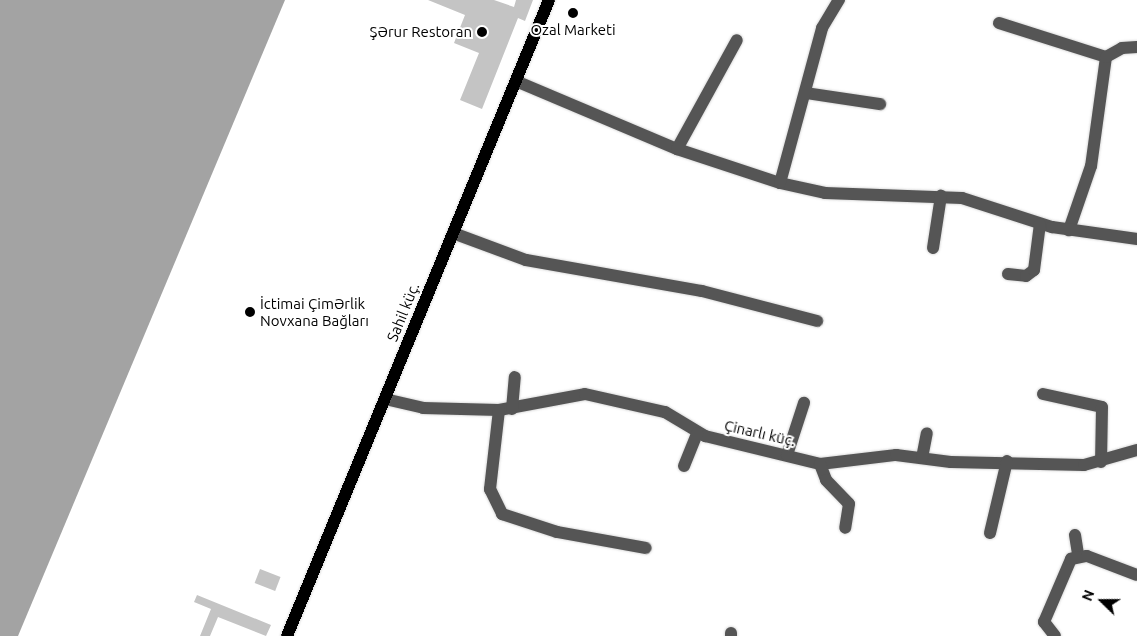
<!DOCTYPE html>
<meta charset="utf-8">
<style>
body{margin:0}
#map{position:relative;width:1137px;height:636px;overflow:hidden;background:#fff;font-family:Ubuntu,sans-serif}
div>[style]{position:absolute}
.water>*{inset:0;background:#a3a3a3}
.building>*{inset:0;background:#c4c4c4;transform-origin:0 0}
.roads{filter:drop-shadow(0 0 1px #dbdbdb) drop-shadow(0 0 1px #dbdbdb)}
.minor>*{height:12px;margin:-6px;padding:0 6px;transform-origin:6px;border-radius:6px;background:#555}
.major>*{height:12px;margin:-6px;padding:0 6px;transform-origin:6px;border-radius:6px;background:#000}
.dots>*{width:14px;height:14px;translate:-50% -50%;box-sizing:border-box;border:2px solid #fff;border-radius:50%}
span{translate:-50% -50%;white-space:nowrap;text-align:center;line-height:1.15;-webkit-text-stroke:4px #fff;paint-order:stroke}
.poi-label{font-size:15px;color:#000}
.right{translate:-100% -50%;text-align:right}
.left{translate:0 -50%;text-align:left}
.street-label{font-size:15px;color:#000}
.north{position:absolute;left:1077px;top:576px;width:50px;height:50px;-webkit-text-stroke:4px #fff;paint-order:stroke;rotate:292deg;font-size:14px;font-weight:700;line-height:20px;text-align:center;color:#000}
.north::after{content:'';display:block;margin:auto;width:18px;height:22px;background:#000;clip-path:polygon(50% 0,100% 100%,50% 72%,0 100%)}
</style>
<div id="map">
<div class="water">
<i style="clip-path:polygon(0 0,285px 0,18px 636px,0 636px)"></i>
</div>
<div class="building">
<i style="clip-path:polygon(428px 0,494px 0,514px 7px,516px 0,533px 0,525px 21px,518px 18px,482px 109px,460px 100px,479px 53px,454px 43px,465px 15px)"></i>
<i style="left:260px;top:569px;width:22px;height:15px;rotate:21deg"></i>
<i style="clip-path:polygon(197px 595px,271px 625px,266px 636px,218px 617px,210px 636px,200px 636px,211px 609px,194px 602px)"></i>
</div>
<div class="roads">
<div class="minor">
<i style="left:999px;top:23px;width:112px;rotate:17.6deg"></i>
<i style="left:1106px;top:57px;width:110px;rotate:97.8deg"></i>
<i style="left:1091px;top:166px;width:68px;rotate:109deg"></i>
<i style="left:1106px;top:57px;width:18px;rotate:-29deg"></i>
<i style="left:1122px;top:48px;width:15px;rotate:-4deg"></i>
<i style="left:516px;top:81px;width:175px;rotate:22.9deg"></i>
<i style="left:677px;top:149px;width:108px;rotate:18.3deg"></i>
<i style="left:780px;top:183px;width:46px;rotate:12.5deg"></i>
<i style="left:825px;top:193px;width:137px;rotate:2.1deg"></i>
<i style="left:962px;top:198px;width:95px;rotate:17.9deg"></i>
<i style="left:1052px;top:227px;width:86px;rotate:8deg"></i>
<i style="left:806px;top:93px;width:75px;rotate:8.5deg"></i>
<i style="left:677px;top:149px;width:124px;rotate:-61.2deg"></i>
<i style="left:780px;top:183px;width:161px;rotate:-74.8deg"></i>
<i style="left:822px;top:28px;width:33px;rotate:-59deg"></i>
<i style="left:453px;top:233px;width:78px;rotate:20.3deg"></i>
<i style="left:526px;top:260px;width:179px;rotate:10deg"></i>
<i style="left:702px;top:291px;width:119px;rotate:14.6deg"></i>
<i style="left:933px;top:248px;width:53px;rotate:-81.3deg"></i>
<i style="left:1008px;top:274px;width:18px;rotate:6deg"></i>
<i style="left:1026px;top:276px;width:10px;rotate:-37deg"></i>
<i style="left:1034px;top:270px;width:46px;rotate:-82.6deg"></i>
<i style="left:1043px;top:394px;width:60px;rotate:12.4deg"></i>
<i style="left:1102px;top:407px;width:55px;rotate:91deg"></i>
<i style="left:385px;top:399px;width:39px;rotate:13deg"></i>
<i style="left:423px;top:408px;width:76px;rotate:1.5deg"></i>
<i style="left:499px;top:410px;width:87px;rotate:-10.5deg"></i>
<i style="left:585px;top:394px;width:82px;rotate:12.7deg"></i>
<i style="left:665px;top:412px;width:47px;rotate:31deg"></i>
<i style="left:705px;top:436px;width:118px;rotate:13.7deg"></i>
<i style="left:820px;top:464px;width:77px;rotate:-6.8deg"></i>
<i style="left:896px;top:455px;width:55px;rotate:7.3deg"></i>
<i style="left:951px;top:462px;width:133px;rotate:1.3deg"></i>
<i style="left:1084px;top:465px;width:55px;rotate:-15.8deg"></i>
<i style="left:512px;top:409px;width:32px;rotate:-85deg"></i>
<i style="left:499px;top:410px;width:80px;rotate:96.5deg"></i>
<i style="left:490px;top:489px;width:28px;rotate:64deg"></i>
<i style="left:502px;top:514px;width:58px;rotate:18.1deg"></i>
<i style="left:557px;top:532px;width:90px;rotate:10.2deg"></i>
<i style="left:787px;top:455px;width:55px;rotate:-71.9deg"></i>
<i style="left:922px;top:458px;width:25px;rotate:-79deg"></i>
<i style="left:820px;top:464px;width:17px;rotate:69deg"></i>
<i style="left:826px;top:480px;width:33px;rotate:46deg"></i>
<i style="left:849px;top:504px;width:24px;rotate:99deg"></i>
<i style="left:684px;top:466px;width:35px;rotate:-68deg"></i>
<i style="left:990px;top:533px;width:74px;rotate:-76.7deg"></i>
<i style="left:1075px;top:535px;width:19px;rotate:81deg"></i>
<i style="left:731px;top:633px;width:3px;rotate:90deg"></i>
<i style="left:1055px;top:636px;width:18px;rotate:-128deg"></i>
<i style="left:1044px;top:622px;width:69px;rotate:-66.8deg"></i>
<i style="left:1071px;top:559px;width:16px;rotate:-11deg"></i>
<i style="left:1087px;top:556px;width:53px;rotate:20.8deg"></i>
</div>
<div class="major">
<i style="left:287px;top:636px;width:688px;rotate:-67.61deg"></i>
</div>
</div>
<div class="dots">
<i style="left:573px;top:13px;background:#000"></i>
<i style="left:482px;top:32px;background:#000"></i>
<i style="left:250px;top:312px;background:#000"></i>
</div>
<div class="poi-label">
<span style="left:573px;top:30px">Ozal Marketi</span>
<span class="right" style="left:472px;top:32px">Şərur Restoran</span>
<span class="left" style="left:260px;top:312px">İctimai Çimərlik<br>Novxana Bağları</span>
</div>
<div class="street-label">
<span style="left:403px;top:312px;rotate:-68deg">Sahil küç.</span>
<span style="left:760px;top:433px;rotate:13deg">Çinarlı küç.</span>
</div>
<div class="north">N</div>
</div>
